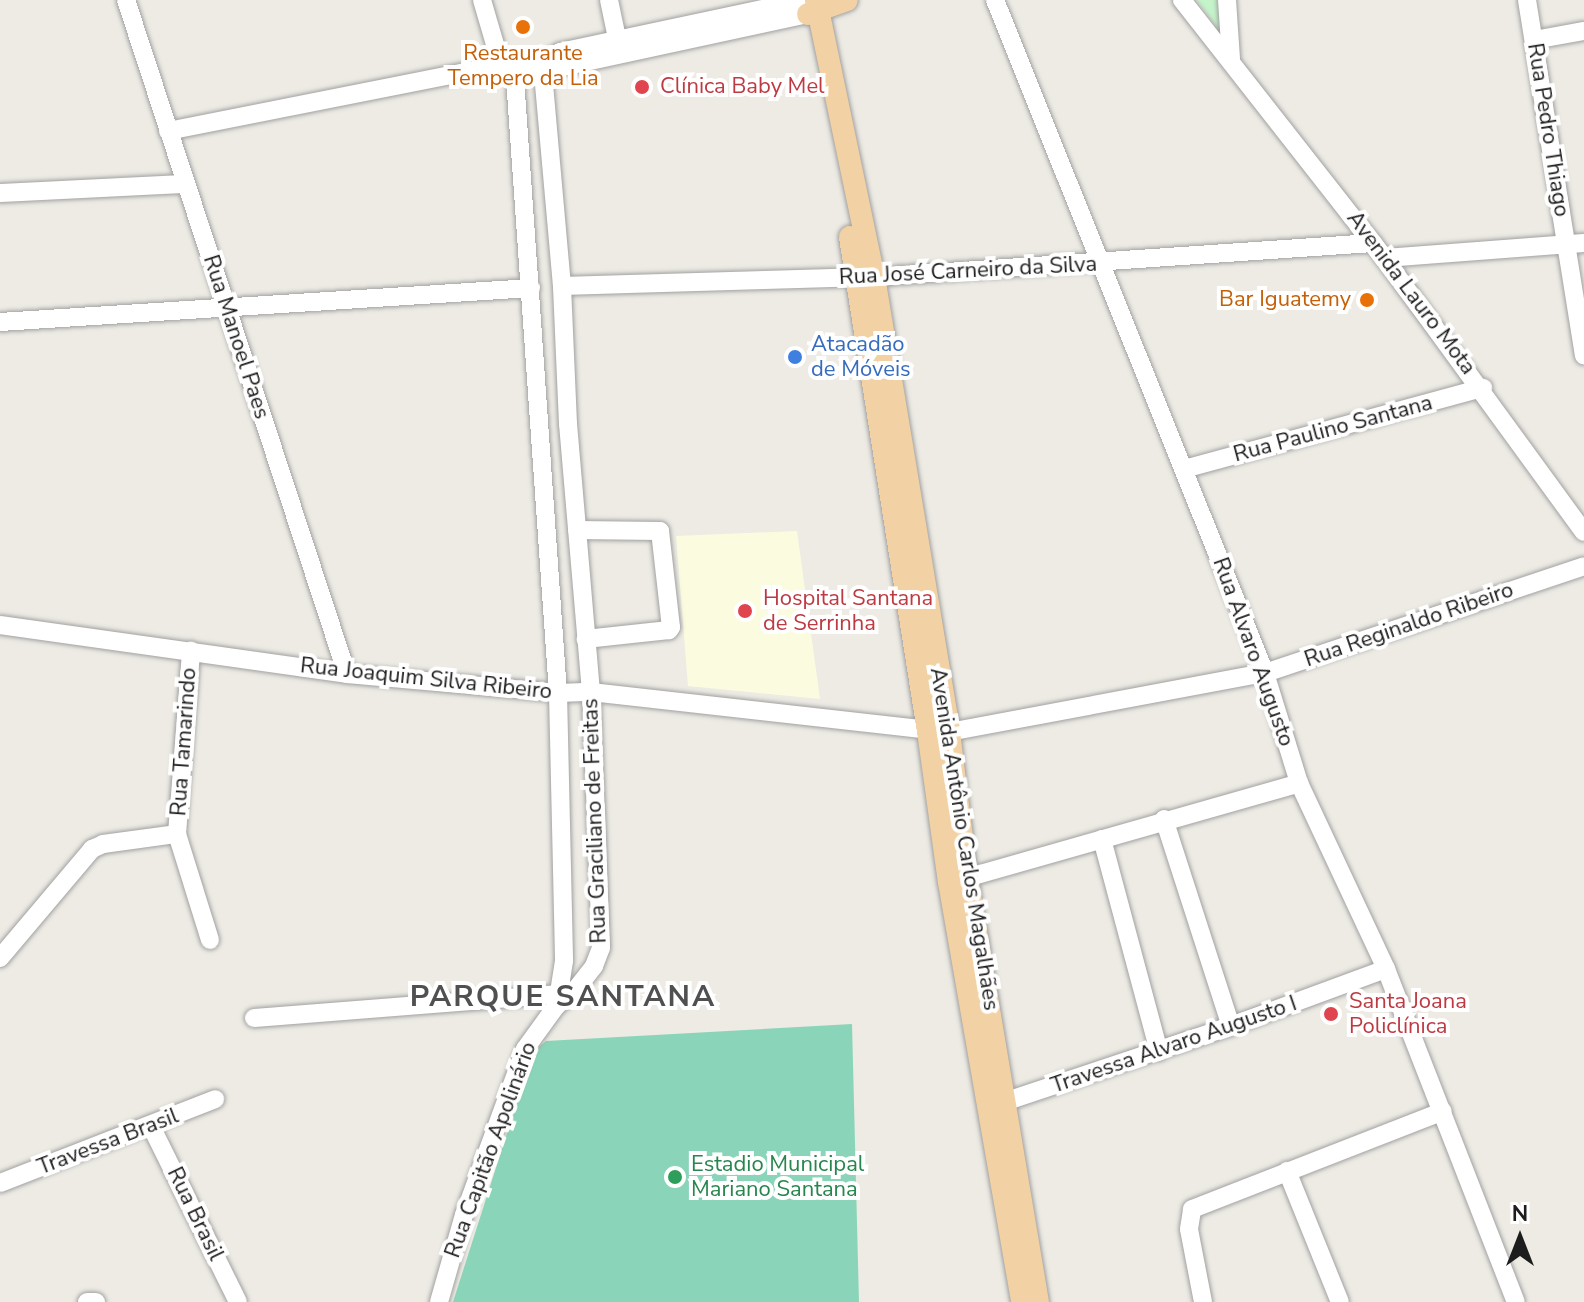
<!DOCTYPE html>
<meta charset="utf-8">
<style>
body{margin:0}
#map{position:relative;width:1584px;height:1302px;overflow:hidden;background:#edebe4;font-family:"Nunito Sans",sans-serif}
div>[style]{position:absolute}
.education>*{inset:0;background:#fbfcdf}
.park>*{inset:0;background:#c5f4ca}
.pitch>*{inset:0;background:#8ad5b9}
.roads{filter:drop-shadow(0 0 2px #a1a1a1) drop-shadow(0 0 2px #a1a1a1)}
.minor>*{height:18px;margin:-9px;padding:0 9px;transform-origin:9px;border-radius:9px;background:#fff}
.major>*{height:22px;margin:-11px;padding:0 11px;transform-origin:11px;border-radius:11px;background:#f2d2a4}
.dots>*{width:22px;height:22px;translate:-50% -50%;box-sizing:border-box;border:4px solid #fff;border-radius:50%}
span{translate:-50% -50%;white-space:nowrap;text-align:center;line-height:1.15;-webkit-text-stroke:8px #fff;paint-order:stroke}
.food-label{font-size:22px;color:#c56008}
.right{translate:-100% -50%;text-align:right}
.health-label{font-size:22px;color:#be3a42}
.left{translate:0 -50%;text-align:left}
.street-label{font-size:22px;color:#1d1d1d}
.shop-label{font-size:22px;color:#366cbe}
.leisure-label{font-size:22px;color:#27864d}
.district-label{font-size:30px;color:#505050;font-weight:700;letter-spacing:2px}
.north{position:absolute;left:1480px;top:1198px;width:80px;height:80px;-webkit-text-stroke:6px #fff;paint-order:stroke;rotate:0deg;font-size:22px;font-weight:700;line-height:32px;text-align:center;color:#1d1d1d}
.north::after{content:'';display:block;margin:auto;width:28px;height:36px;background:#1d1d1d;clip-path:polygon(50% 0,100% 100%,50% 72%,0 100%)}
</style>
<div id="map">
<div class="education">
<i style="clip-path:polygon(797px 531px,820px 699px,688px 686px,676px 536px)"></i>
</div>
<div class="park">
<i style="clip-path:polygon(1197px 0,1219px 0,1221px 33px)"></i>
</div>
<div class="pitch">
<i style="clip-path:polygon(852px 1024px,859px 1302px,453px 1302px,533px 1052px,546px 1041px)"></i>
</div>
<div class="roads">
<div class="minor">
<i style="left:126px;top:0;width:709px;rotate:71.85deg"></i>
<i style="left:482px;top:0;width:68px;rotate:73.7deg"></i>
<i style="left:609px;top:0;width:49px;rotate:78.2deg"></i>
<i style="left:995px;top:0;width:725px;rotate:68.14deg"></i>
<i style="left:1265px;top:673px;width:115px;rotate:72.8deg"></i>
<i style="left:1299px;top:783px;width:205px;rotate:64.9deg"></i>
<i style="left:1386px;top:969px;width:357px;rotate:68.7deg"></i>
<i style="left:1182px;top:0;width:328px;rotate:51.9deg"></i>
<i style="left:1384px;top:258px;width:339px;rotate:53.9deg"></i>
<i style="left:1227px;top:0;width:59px;rotate:86.1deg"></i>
<i style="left:1527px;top:0;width:360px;rotate:80.9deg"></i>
<i style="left:1534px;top:40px;width:51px;rotate:-10.2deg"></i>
<i style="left:542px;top:63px;width:21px;rotate:-31deg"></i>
<i style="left:560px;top:52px;width:250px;rotate:-12deg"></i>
<i style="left:514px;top:64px;width:631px;rotate:86deg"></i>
<i style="left:558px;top:693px;width:268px;rotate:88.7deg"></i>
<i style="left:564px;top:961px;width:45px;rotate:99deg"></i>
<i style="left:168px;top:131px;width:339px;rotate:-11.2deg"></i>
<i style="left:501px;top:65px;width:41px;rotate:-2.8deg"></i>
<i style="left:542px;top:63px;width:20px;rotate:11deg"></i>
<i style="left:562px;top:67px;width:252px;rotate:-12.2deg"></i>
<i style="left:0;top:193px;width:184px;rotate:-2.8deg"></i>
<i style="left:1384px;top:258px;width:201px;rotate:-4.3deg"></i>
<i style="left:562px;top:286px;width:312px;rotate:-1.7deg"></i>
<i style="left:874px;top:277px;width:500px;rotate:-3.9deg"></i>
<i style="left:0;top:322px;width:532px;rotate:-3.66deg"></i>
<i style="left:1184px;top:469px;width:310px;rotate:-15.2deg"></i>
<i style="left:577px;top:530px;width:83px;rotate:0.7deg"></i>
<i style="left:660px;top:531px;width:97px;rotate:83.5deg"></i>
<i style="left:671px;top:627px;width:4px;rotate:124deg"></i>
<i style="left:669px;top:630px;width:84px;rotate:173.9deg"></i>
<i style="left:0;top:625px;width:350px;rotate:8deg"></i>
<i style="left:347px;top:674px;width:212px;rotate:5.1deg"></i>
<i style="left:558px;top:693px;width:33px;rotate:-2deg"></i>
<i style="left:591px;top:692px;width:360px;rotate:6.4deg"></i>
<i style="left:949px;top:732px;width:321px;rotate:-10.6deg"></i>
<i style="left:1265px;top:673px;width:336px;rotate:-18.5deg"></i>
<i style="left:1164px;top:819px;width:218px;rotate:72.1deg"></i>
<i style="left:177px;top:834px;width:111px;rotate:72.7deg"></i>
<i style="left:1102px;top:839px;width:220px;rotate:75deg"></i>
<i style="left:956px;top:881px;width:357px;rotate:-15.9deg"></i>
<i style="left:0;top:958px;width:143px;rotate:-49.8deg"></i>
<i style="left:92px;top:849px;width:12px;rotate:-24deg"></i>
<i style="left:103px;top:844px;width:75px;rotate:-7.7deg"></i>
<i style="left:177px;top:834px;width:184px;rotate:-85.6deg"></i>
<i style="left:254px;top:1018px;width:317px;rotate:-4.5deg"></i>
<i style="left:992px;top:1106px;width:252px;rotate:-18.5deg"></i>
<i style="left:1231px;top:1026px;width:165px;rotate:-20.2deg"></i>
<i style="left:151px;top:1126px;width:196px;rotate:63.7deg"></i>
<i style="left:1287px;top:1171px;width:141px;rotate:68deg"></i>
<i style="left:0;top:1183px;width:231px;rotate:-21.3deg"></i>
<i style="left:87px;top:1302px;width:9px"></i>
<i style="left:439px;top:1302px;width:91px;rotate:-74deg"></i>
<i style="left:464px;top:1215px;width:177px;rotate:-69.8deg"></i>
<i style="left:525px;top:1049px;width:54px;rotate:-54deg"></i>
<i style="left:557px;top:1005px;width:20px;rotate:-37deg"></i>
<i style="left:573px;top:993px;width:34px;rotate:-52deg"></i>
<i style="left:594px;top:966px;width:19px;rotate:-69deg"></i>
<i style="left:601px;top:948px;width:256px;rotate:-92.2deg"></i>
<i style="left:591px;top:692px;width:269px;rotate:-94.9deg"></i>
<i style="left:568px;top:424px;width:138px;rotate:-92.5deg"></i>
<i style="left:562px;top:286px;width:224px;rotate:-95.1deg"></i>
<i style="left:1203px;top:1302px;width:74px;rotate:-100.9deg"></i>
<i style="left:1189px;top:1229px;width:20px;rotate:-81deg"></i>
<i style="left:1192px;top:1209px;width:269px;rotate:-21.3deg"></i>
</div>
<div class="major">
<i style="left:816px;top:0;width:283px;rotate:78.2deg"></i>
<i style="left:874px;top:277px;width:461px;rotate:80.6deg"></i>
<i style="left:949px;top:732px;width:147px;rotate:83deg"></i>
<i style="left:967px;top:878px;width:430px;rotate:80.5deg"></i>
<i style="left:808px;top:14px;width:41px;rotate:-19.7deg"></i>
<i style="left:850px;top:237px;width:500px;rotate:81.03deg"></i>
<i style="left:928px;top:731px;width:152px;rotate:82.1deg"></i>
<i style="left:949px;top:882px;width:426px;rotate:80.1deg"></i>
</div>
</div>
<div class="dots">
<i style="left:523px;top:27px;background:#e8710a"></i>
<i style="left:642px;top:87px;background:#e0444e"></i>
<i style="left:1367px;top:300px;background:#e8710a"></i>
<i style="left:795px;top:357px;background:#3f7fe0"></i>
<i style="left:745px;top:611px;background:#e0444e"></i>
<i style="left:1331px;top:1014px;background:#e0444e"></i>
<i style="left:675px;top:1177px;background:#2e9e5b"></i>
</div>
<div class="food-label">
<span style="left:523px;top:66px">Restaurante<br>Tempero da Lia</span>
<span class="right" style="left:1351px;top:300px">Bar Iguatemy</span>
</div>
<div class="health-label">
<span class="left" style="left:660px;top:87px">Clínica Baby Mel</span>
<span class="left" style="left:763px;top:611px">Hospital Santana<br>de Serrinha</span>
<span class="left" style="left:1349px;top:1014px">Santa Joana<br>Policlínica</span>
</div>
<div class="street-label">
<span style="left:1548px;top:130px;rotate:81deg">Rua Pedro Thiago</span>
<span style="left:968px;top:271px;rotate:-3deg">Rua José Carneiro da Silva</span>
<span style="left:1411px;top:293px;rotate:53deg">Avenida Lauro Mota</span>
<span style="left:236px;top:337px;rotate:72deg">Rua Manoel Paes</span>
<span style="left:1333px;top:429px;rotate:-15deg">Rua Paulino Santana</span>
<span style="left:1409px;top:625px;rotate:-19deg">Rua Reginaldo Ribeiro</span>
<span style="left:1253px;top:652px;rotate:70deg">Rua Alvaro Augusto</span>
<span style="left:426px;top:679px;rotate:6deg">Rua Joaquim Silva Ribeiro</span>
<span style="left:184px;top:742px;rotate:-86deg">Rua Tamarindo</span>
<span style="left:595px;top:821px;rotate:-92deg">Rua Graciliano de Freitas</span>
<span style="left:964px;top:839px;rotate:81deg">Avenida Antônio Carlos Magalhães</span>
<span style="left:1174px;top:1045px;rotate:-19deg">Travessa Alvaro Augusto I</span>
<span style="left:108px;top:1142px;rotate:-21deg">Travessa Brasil</span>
<span style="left:491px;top:1150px;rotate:-70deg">Rua Capitão Apolinário</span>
<span style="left:195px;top:1214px;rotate:64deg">Rua Brasil</span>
</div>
<div class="shop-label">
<span class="left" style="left:811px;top:357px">Atacadão<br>de Móveis</span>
</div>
<div class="leisure-label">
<span class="left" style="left:691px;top:1177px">Estadio Municipal<br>Mariano Santana</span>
</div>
<div class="district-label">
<span style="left:563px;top:997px">PARQUE SANTANA</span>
</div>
<div class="north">N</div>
</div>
